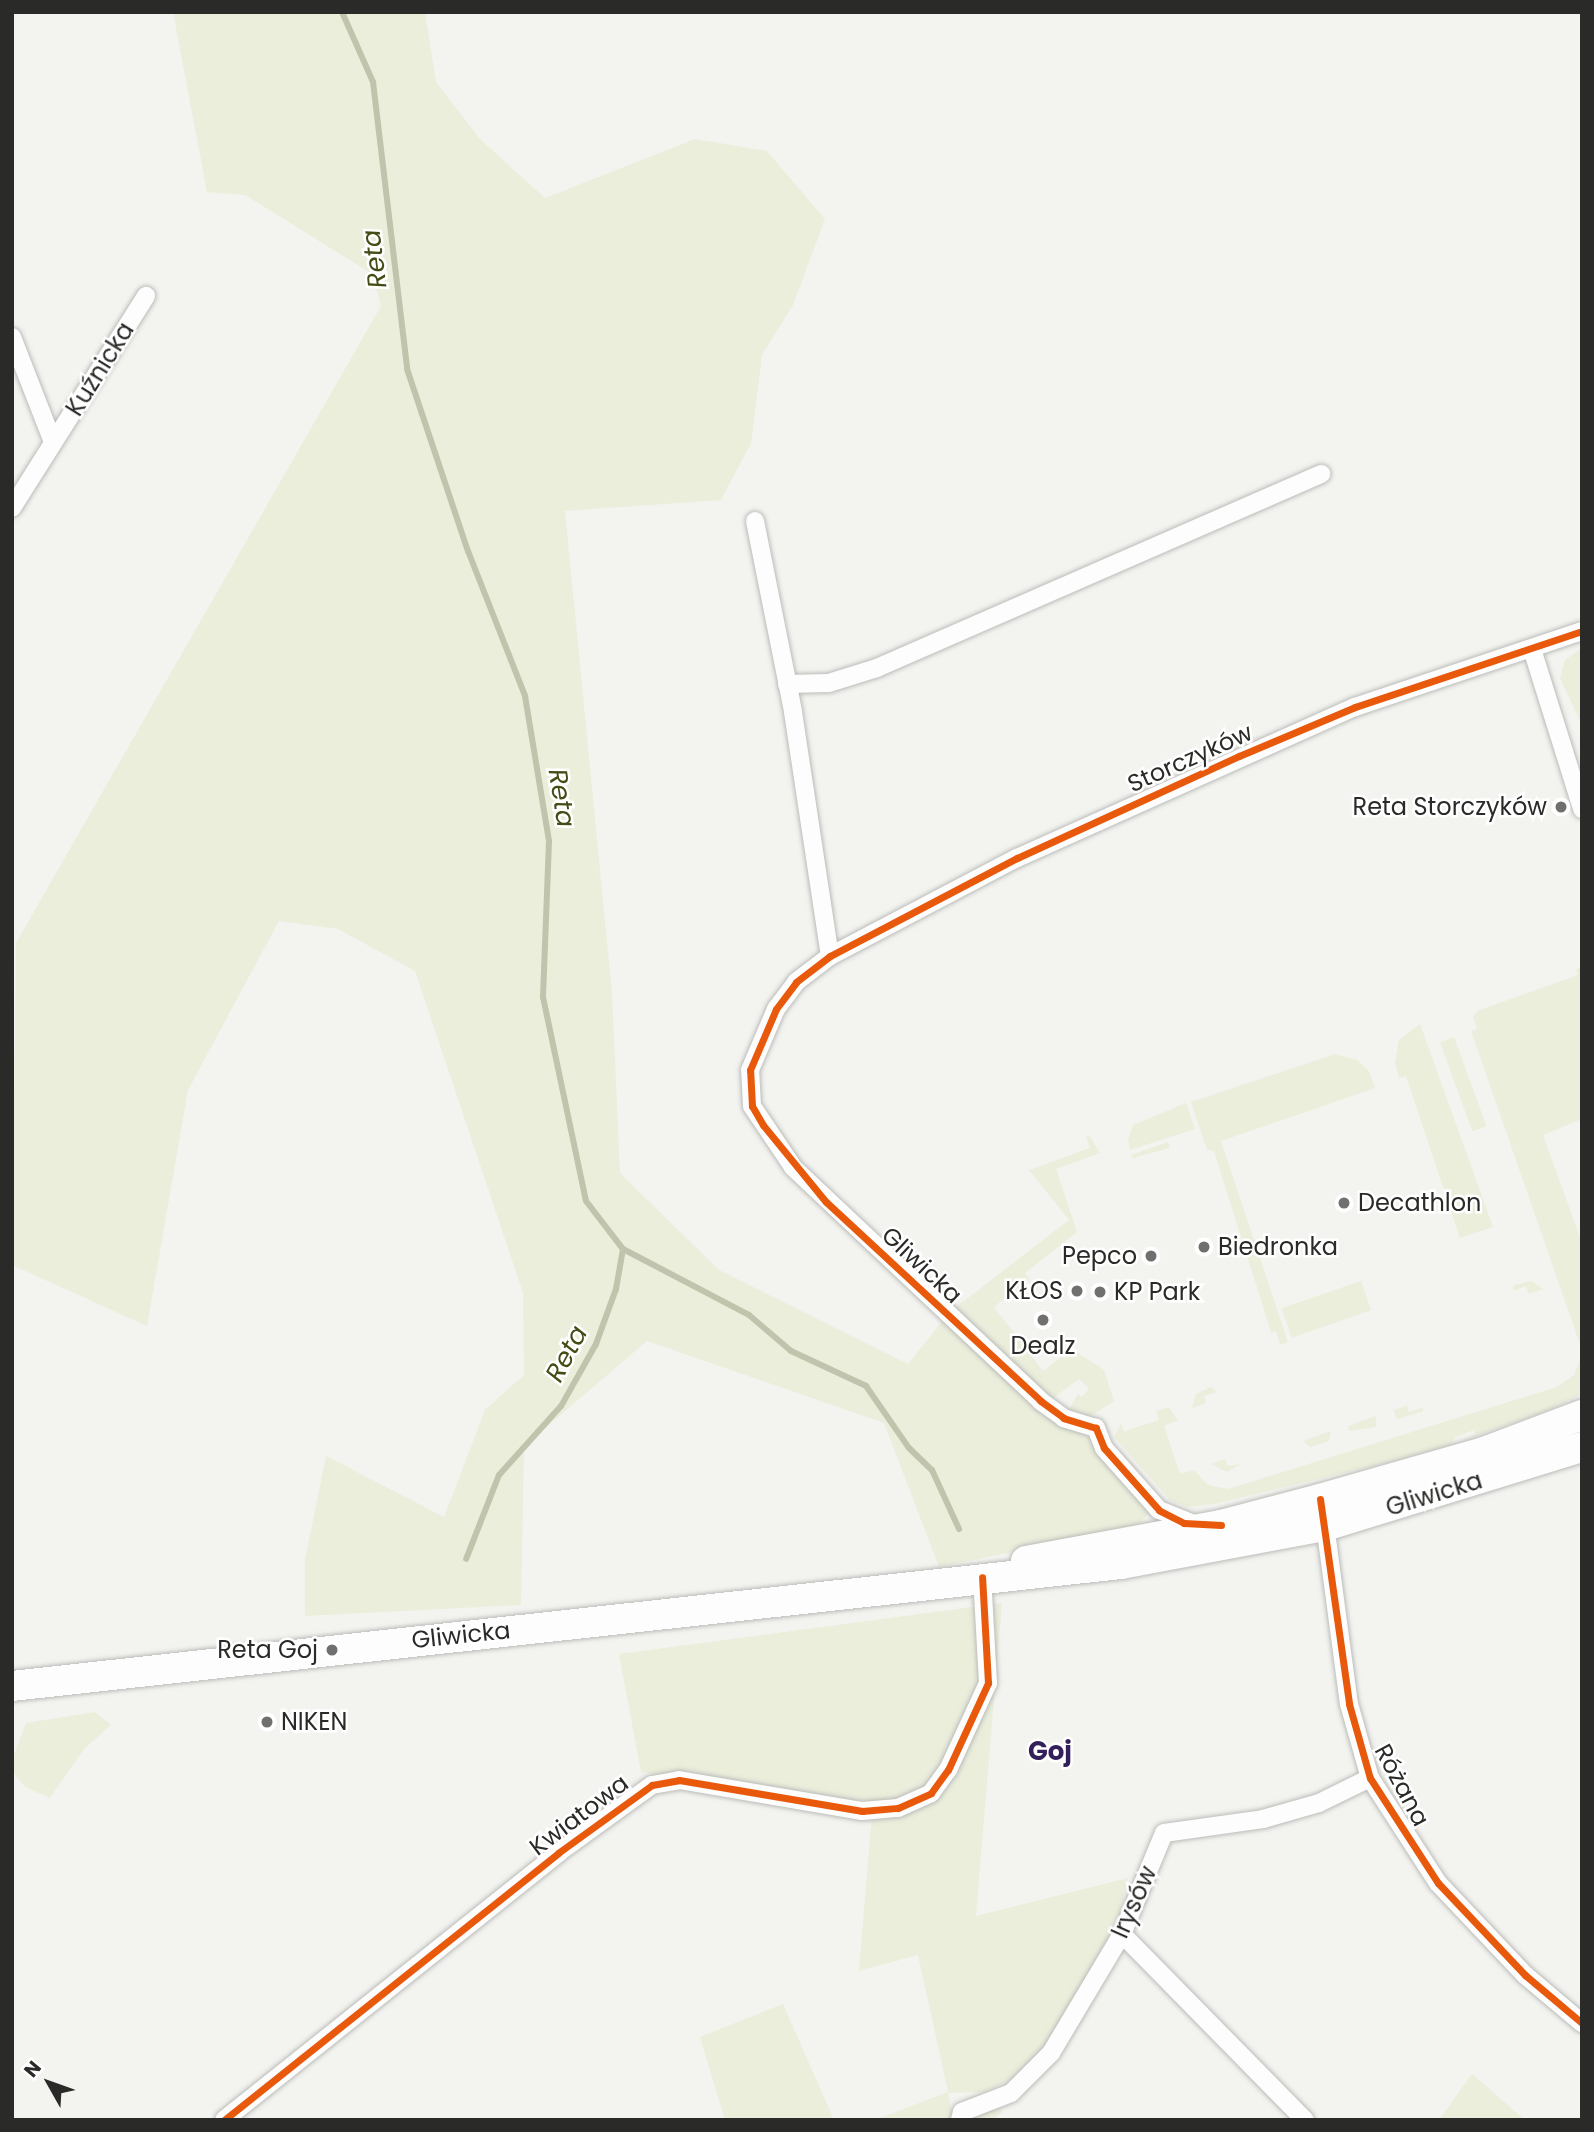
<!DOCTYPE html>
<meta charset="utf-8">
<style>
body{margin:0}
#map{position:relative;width:1594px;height:2132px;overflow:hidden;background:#f3f4f0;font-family:Poppins,sans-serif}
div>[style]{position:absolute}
.green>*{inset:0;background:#eaeedb;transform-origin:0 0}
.stream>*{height:6px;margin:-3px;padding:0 3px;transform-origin:3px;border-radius:3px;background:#c0c4ac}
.roads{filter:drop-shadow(0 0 2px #bbbcb9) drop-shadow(0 0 2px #bbbcb9)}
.street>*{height:18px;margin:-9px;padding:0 9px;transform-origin:9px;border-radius:9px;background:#fdfdfd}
.primary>*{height:30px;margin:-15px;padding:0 15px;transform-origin:15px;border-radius:15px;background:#fdfdfd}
.cycleway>*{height:7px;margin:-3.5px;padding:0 3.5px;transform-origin:3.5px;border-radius:3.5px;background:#e8590c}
.dots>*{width:19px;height:19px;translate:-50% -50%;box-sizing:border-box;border:4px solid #fff;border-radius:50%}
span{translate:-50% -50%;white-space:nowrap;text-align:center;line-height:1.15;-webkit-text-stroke:5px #fff;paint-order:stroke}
.street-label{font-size:24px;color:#2a2b28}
.poi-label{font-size:24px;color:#2a2b28}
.right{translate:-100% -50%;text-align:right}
.left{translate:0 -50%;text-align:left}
.water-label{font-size:26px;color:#444b15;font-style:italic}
.neighbourhood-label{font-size:26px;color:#331f59;font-weight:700}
.frame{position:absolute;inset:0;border:14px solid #2a2b28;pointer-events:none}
.north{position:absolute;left:14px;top:2048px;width:70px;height:70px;-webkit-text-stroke:5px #fff;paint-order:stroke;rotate:310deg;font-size:19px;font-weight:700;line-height:28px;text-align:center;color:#2a2b28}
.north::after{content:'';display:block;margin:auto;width:24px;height:32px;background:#2a2b28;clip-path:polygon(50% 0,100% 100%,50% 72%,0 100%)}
</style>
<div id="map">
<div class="green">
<i style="clip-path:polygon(173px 12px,425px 12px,436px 82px,480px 139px,545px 198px,695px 139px,767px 151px,825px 219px,793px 305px,762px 355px,751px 443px,721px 500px,565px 511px,612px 993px,620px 1173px,719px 1270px,908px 1364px,944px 1319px,1071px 1428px,1091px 1439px,1149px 1513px,1137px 1526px,939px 1567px,884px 1423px,647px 1341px,524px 1446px,521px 1605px,305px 1616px,305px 1559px,326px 1456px,444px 1517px,485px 1410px,524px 1375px,523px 1293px,415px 971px,338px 929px,279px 921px,188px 1090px,147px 1326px,12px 1265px,16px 943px,381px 306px,372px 274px,245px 195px,207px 192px)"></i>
<i style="clip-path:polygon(1582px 648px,1582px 725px,1560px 678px,1565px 660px)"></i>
<i style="clip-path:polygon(1582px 968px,1582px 1119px,1543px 1135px,1582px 1243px,1582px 1350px,1471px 1031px,1477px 1029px,1473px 1017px,1477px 1011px,1578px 975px,1576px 969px)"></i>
<i style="clip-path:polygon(1420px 1024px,1493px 1227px,1460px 1238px,1406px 1076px,1399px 1078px,1395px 1063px,1399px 1040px)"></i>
<i style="left:1454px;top:1037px;width:95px;height:15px;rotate:70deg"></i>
<i style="clip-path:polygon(1335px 1054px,1357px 1060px,1369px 1071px,1375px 1088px,1221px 1141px,1288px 1342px,1280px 1345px,1276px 1331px,1271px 1332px,1214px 1151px,1207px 1150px,1191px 1102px)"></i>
<i style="clip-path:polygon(1186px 1103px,1195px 1129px,1130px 1150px,1128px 1139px,1133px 1125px)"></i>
<i style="clip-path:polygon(1090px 1136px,1100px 1153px,1056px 1169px,1077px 1232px,1025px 1273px,1029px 1279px,994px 1307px,1043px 1371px,1072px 1349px,1104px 1370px,1114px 1401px,1085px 1420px,1068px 1411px,1078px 1394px,1082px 1397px,1089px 1389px,1079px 1379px,1052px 1399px,951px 1311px,1069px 1220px,1029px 1170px,1090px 1148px,1086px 1137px)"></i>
<i style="clip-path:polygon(1168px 1142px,1170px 1148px,1132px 1158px,1131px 1155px)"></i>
<i style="left:1361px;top:1281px;width:31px;height:84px;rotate:71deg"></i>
<i style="clip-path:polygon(1531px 1281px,1543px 1289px,1529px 1294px,1526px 1286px,1513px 1291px,1514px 1285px)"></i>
<i style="clip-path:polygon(1582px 1354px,1582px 1394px,1551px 1409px,1462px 1441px,1476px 1434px,1474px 1430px,1455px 1437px,1452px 1444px,1402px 1459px,1214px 1504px,1188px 1507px,1171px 1501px,1114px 1437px,1121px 1423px,1124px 1432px,1131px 1429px,1159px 1420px,1156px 1411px,1169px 1407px,1178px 1420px,1164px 1426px,1180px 1474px,1194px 1470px,1208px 1485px,1228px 1489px,1557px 1387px,1574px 1375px)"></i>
<i style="clip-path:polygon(1211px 1387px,1217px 1392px,1204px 1396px,1206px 1403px,1192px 1408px,1196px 1394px)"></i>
<i style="clip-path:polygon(1407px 1406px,1409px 1412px,1423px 1408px,1423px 1411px,1397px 1419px,1393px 1410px)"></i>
<i style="clip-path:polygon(1376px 1416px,1376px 1427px,1350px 1431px,1348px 1426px)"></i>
<i style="clip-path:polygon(1331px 1431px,1329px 1441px,1310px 1447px,1303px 1441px)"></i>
<i style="clip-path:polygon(1225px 1459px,1228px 1466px,1241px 1464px,1227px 1472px,1211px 1464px)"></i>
<i style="clip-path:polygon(1002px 1603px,976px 1916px,1128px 1878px,1119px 1918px,1080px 1996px,1024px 2074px,983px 2092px,948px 2093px,953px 2116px,999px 2107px,1002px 2112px,992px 2120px,875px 2120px,948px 2092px,918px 1955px,859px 1971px,873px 1802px,641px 1772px,619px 1654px)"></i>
<i style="clip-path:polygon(95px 1712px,111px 1725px,84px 1749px,50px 1798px,25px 1787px,12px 1771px,12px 1760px,26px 1723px)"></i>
<i style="clip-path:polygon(783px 2004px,834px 2120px,725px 2120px,700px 2037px)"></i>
<i style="clip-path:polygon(1472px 2074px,1525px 2120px,1439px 2120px)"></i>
</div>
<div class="stream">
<i style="left:342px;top:12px;width:77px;rotate:66.1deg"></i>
<i style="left:373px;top:82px;width:289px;rotate:83.2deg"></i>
<i style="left:407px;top:369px;width:192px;rotate:71.5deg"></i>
<i style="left:468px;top:551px;width:156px;rotate:68.5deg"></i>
<i style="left:525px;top:696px;width:147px;rotate:80.6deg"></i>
<i style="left:549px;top:841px;width:156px;rotate:92.2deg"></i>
<i style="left:543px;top:997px;width:208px;rotate:78.1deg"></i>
<i style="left:586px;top:1201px;width:61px;rotate:52.4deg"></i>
<i style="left:623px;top:1249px;width:41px;rotate:99.9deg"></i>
<i style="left:616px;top:1289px;width:59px;rotate:110deg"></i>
<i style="left:596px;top:1344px;width:71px;rotate:119.4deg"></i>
<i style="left:561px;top:1406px;width:93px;rotate:131.9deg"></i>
<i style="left:499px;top:1475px;width:90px;rotate:111.4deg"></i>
<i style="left:623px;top:1249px;width:142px;rotate:27.6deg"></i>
<i style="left:749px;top:1315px;width:55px;rotate:40.6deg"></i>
<i style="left:791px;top:1351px;width:83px;rotate:25deg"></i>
<i style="left:866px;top:1386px;width:75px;rotate:55.3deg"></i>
<i style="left:909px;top:1448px;width:32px;rotate:44deg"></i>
<i style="left:932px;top:1470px;width:65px;rotate:65.4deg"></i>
</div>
<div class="roads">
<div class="street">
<i style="left:12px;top:337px;width:113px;rotate:68.7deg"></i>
<i style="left:12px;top:508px;width:251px;rotate:-57.7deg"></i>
<i style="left:755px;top:521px;width:195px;rotate:78.7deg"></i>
<i style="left:793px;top:712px;width:247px;rotate:81.4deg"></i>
<i style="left:1532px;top:649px;width:168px;rotate:72.6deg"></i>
<i style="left:787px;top:684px;width:42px;rotate:-1.4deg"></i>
<i style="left:829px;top:683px;width:50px;rotate:-17.4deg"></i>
<i style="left:877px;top:668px;width:485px;rotate:-23.6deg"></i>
<i style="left:1324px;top:1517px;width:189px;rotate:82.4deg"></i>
<i style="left:1349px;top:1704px;width:77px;rotate:74.2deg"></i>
<i style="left:1370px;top:1778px;width:125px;rotate:57.1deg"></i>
<i style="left:1438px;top:1883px;width:127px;rotate:46.6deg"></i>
<i style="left:1525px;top:1975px;width:75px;rotate:40.1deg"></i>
<i style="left:1194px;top:1524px;width:38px;rotate:-158deg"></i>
<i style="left:1159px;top:1510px;width:83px;rotate:-131.6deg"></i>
<i style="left:1104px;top:1448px;width:22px;rotate:-112deg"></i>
<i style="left:1096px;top:1428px;width:34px;rotate:-163deg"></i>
<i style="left:1064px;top:1418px;width:29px;rotate:-144deg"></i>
<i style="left:1041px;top:1401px;width:341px;rotate:-136.7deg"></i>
<i style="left:793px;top:1167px;width:73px;rotate:-123.9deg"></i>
<i style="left:752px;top:1106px;width:36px;rotate:-93deg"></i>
<i style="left:750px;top:1070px;width:66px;rotate:-66.9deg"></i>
<i style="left:776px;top:1009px;width:34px;rotate:-53deg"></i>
<i style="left:796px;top:982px;width:43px;rotate:-37.4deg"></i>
<i style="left:830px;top:956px;width:211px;rotate:-27.7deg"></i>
<i style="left:1017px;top:858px;width:370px;rotate:-24.1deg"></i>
<i style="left:1355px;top:707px;width:239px;rotate:-18.5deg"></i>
<i style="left:1122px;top:1934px;width:261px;rotate:45.5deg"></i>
<i style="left:224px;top:2120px;width:428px;rotate:-38.6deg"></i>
<i style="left:558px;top:1853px;width:116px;rotate:-35.9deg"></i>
<i style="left:652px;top:1785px;width:27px;rotate:-10deg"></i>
<i style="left:679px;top:1780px;width:186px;rotate:9.6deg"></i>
<i style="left:862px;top:1811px;width:36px;rotate:-5deg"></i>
<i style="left:898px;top:1808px;width:36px;rotate:-24deg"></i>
<i style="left:931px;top:1793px;width:29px;rotate:-54deg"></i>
<i style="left:948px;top:1770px;width:96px;rotate:-65.3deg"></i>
<i style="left:988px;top:1683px;width:106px;rotate:-93.2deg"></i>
<i style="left:960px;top:2120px;width:8px;rotate:-76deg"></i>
<i style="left:962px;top:2112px;width:53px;rotate:-21.2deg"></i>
<i style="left:1011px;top:2093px;width:57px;rotate:-45deg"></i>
<i style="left:1051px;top:2053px;width:139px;rotate:-59.2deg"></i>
<i style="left:1122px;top:1934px;width:109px;rotate:-67.4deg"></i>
<i style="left:1164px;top:1833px;width:100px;rotate:-8deg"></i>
<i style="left:1263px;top:1819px;width:58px;rotate:-15.9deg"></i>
<i style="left:1319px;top:1803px;width:57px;rotate:-26.1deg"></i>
</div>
<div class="primary">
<i style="left:1026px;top:1561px;width:198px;rotate:-10.5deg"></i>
<i style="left:1221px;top:1525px;width:102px;rotate:-14.7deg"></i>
<i style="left:1320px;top:1499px;width:171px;rotate:-16deg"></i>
<i style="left:1484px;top:1452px;width:105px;rotate:-20.7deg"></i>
<i style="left:12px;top:1686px;width:1116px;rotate:-6.28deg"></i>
<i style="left:1121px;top:1564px;width:208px;rotate:-10.6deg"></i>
<i style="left:1325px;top:1526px;width:269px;rotate:-17.1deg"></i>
</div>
</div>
<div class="cycleway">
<i style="left:1320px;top:1499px;width:207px;rotate:81.9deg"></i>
<i style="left:1349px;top:1704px;width:77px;rotate:74.2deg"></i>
<i style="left:1370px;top:1778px;width:125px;rotate:57.1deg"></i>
<i style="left:1438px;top:1883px;width:127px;rotate:46.6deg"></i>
<i style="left:1525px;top:1975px;width:75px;rotate:40.1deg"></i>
<i style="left:1221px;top:1525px;width:37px;rotate:-177deg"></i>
<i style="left:1184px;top:1523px;width:28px;rotate:-153deg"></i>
<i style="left:1159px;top:1510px;width:83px;rotate:-131.6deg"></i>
<i style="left:1104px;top:1448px;width:22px;rotate:-112deg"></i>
<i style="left:1096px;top:1428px;width:34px;rotate:-163deg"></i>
<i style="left:1064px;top:1418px;width:29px;rotate:-144deg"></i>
<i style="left:1041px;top:1401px;width:293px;rotate:-137.2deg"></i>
<i style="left:826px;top:1202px;width:99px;rotate:-129.3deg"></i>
<i style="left:763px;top:1125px;width:22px;rotate:-120deg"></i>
<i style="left:752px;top:1106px;width:36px;rotate:-93deg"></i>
<i style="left:750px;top:1070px;width:66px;rotate:-66.9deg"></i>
<i style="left:776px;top:1009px;width:34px;rotate:-53deg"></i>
<i style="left:796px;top:982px;width:43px;rotate:-37.4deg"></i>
<i style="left:830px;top:956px;width:211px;rotate:-27.7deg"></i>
<i style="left:1017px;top:858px;width:244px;rotate:-24.7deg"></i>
<i style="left:1239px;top:756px;width:126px;rotate:-22.9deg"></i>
<i style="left:1355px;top:707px;width:239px;rotate:-18.5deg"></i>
<i style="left:224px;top:2120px;width:428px;rotate:-38.6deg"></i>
<i style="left:558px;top:1853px;width:116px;rotate:-35.9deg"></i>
<i style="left:652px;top:1785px;width:27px;rotate:-10deg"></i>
<i style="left:679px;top:1780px;width:186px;rotate:9.6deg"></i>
<i style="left:862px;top:1811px;width:36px;rotate:-5deg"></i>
<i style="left:898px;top:1808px;width:36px;rotate:-24deg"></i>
<i style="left:931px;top:1793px;width:29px;rotate:-54deg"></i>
<i style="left:948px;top:1770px;width:96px;rotate:-65.3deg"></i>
<i style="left:988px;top:1683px;width:106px;rotate:-93.2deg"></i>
</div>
<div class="dots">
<i style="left:1561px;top:807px;background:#70716e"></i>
<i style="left:1344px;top:1203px;background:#70716e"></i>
<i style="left:1204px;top:1247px;background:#70716e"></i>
<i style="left:1151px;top:1256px;background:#70716e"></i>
<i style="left:1077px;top:1291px;background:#70716e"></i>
<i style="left:1100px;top:1292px;background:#70716e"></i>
<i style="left:1043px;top:1320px;background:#70716e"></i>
<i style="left:332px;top:1650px;background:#70716e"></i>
<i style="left:267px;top:1722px;background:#70716e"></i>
</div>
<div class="street-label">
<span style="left:100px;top:369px;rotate:-58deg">Kuźnicka</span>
<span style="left:1190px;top:758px;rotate:-24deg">Storczyków</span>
<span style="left:922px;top:1265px;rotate:43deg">Gliwicka</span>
<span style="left:1434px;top:1494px;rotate:-17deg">Gliwicka</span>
<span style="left:461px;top:1635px;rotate:-6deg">Gliwicka</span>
<span style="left:1402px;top:1785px;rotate:62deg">Różana</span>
<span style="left:579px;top:1815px;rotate:-37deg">Kwiatowa</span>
<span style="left:1134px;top:1902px;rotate:-66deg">Irysów</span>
</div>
<div class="poi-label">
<span class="right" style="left:1547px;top:807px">Reta Storczyków</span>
<span class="left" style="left:1358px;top:1203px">Decathlon</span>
<span class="left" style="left:1218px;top:1247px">Biedronka</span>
<span class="right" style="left:1137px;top:1256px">Pepco</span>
<span class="right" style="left:1063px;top:1291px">KŁOS</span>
<span class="left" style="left:1114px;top:1292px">KP Park</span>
<span style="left:1043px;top:1346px">Dealz</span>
<span class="right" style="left:318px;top:1650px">Reta Goj</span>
<span class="left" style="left:281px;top:1722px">NIKEN</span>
</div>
<div class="water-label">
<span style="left:375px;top:259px;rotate:-97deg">Reta</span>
<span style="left:561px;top:798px;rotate:81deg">Reta</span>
<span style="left:567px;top:1354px;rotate:-62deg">Reta</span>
</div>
<div class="neighbourhood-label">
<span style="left:1050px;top:1752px">Goj</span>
</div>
<div class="frame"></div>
<div class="north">N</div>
</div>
